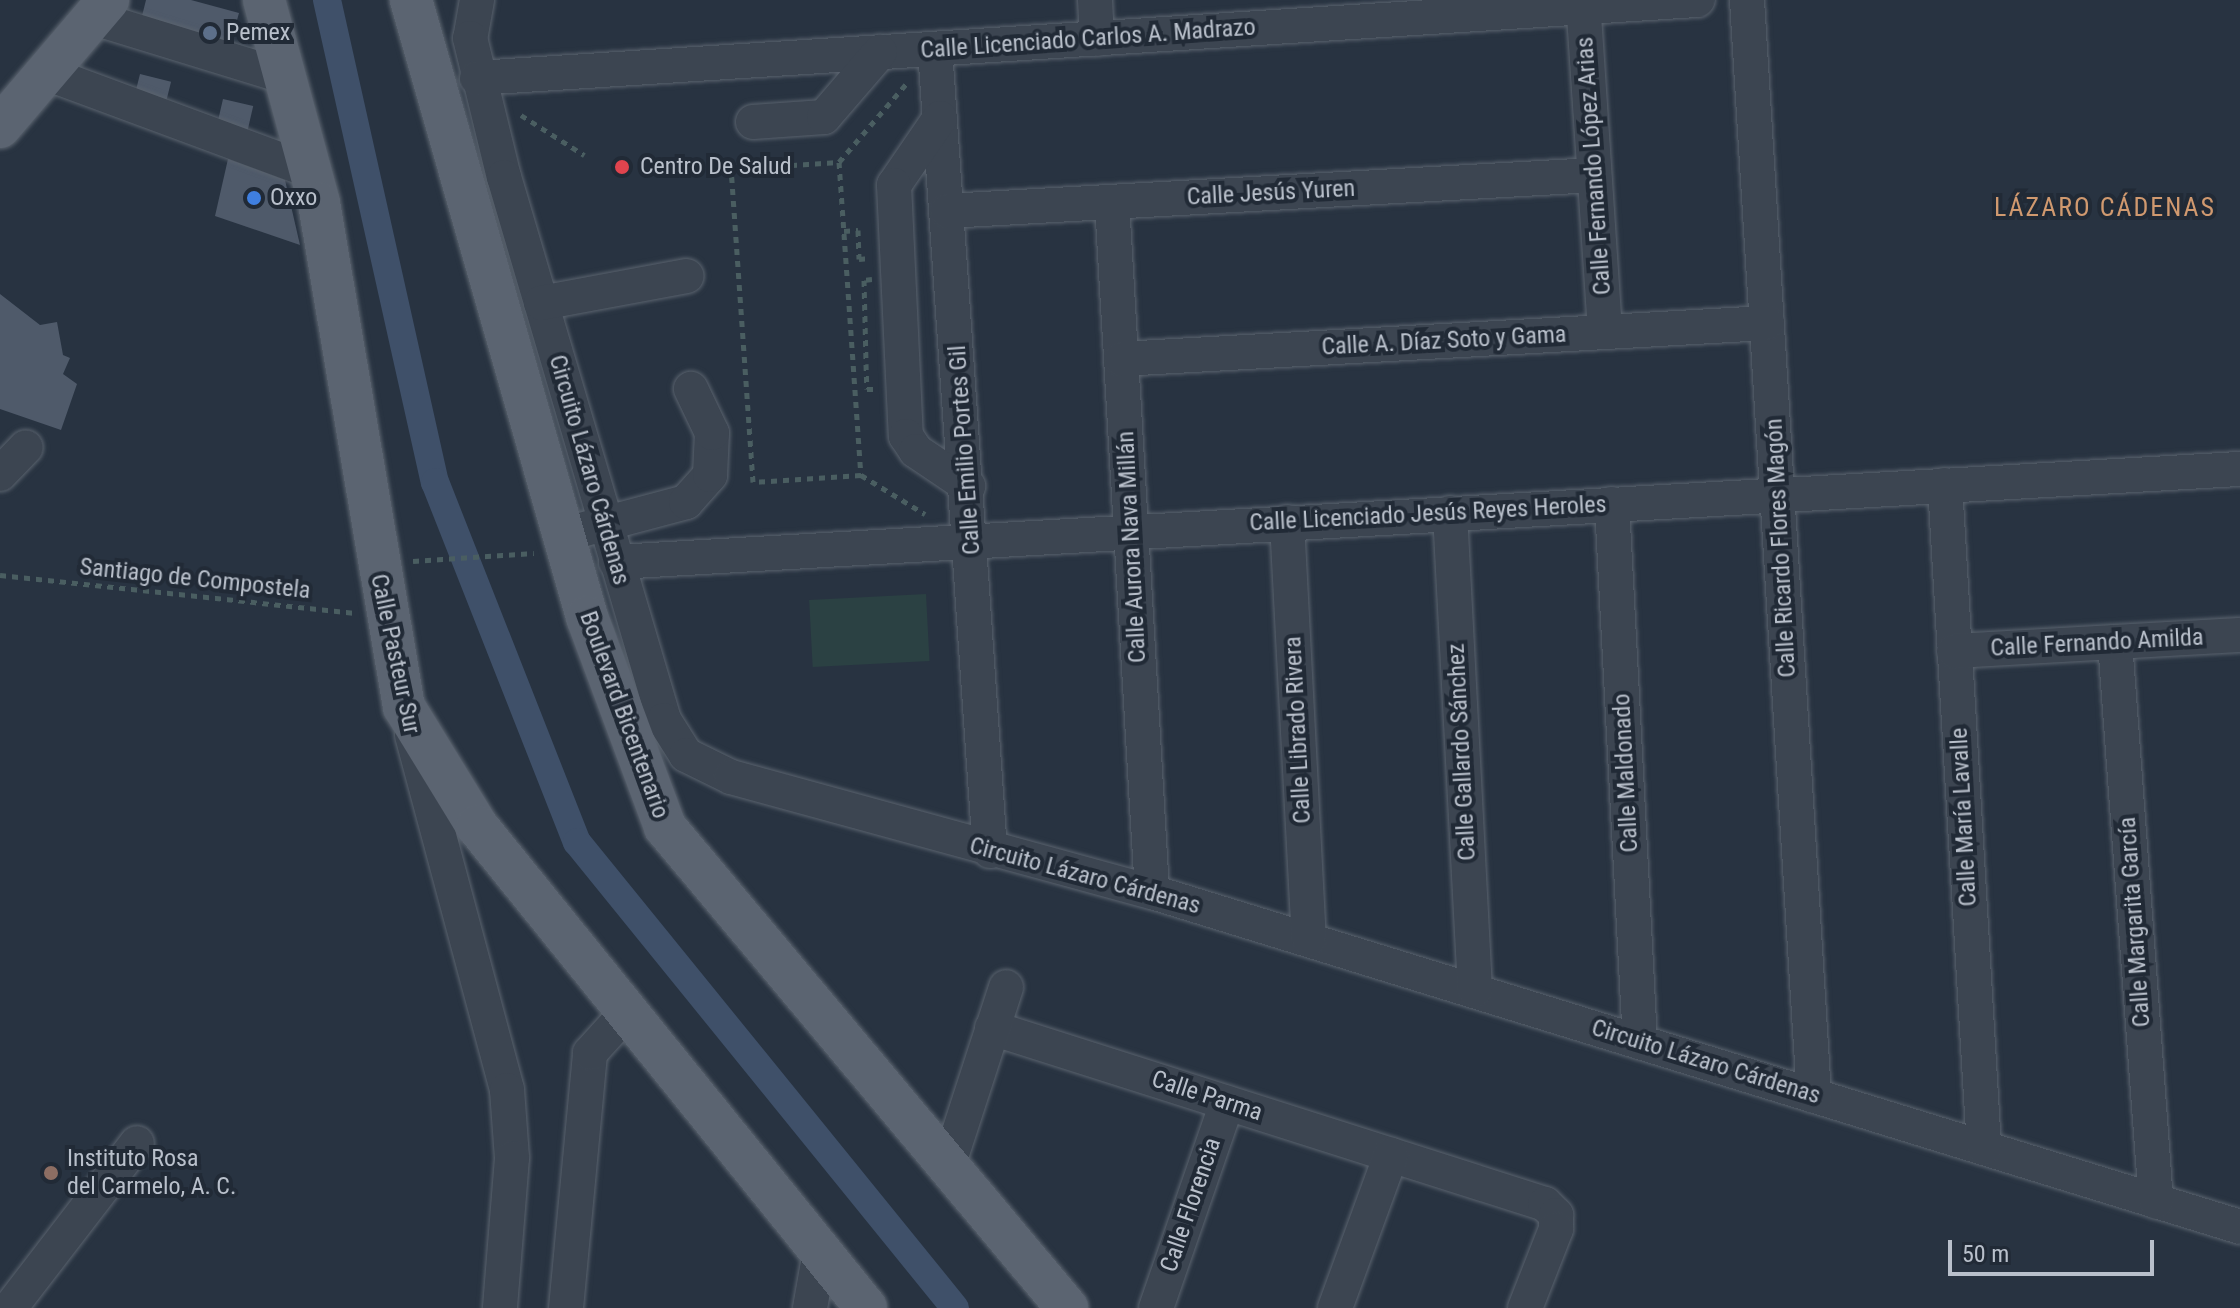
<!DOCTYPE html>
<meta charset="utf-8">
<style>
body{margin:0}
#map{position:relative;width:2240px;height:1308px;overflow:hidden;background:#283341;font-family:"Roboto Condensed",sans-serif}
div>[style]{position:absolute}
.green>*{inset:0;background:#2b4143;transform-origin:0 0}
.canal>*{height:28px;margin:-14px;padding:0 14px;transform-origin:14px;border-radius:14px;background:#3f5069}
.building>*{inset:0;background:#4f5a6a;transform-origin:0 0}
.path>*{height:5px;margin-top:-2.5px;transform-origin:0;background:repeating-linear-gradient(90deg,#4a5e61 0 6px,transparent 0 12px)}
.roads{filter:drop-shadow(0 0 2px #5a636e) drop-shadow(0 0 2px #5a636e)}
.minor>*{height:34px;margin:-17px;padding:0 17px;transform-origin:17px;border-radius:17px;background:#3c4551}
.major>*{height:42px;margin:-21px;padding:0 21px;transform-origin:21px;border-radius:21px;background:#5b6471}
.dots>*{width:22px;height:22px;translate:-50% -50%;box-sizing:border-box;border:4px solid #212a36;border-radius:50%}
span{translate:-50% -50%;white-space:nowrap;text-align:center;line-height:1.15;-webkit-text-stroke:8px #212a36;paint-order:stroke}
.poi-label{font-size:24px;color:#b9c0cb}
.left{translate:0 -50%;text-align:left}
.street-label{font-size:24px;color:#b9c0cb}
.neighbourhood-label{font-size:26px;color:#d0996f;letter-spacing:2px}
.scale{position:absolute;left:1948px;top:1240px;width:206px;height:36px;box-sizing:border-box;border:4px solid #b9c0cb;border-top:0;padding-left:10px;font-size:24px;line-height:28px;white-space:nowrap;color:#b9c0cb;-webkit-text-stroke:6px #212a36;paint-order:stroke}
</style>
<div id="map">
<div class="green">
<i style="left:926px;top:594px;width:67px;height:117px;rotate:87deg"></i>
</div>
<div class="canal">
<i style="left:327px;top:0;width:494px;rotate:77.4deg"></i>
<i style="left:435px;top:482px;width:387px;rotate:68.5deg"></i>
<i style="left:577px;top:842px;width:600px;rotate:50.95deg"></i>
</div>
<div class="building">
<i style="clip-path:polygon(146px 0,191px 0,239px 13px,230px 45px,141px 20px)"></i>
<i style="left:140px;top:74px;width:32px;height:30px;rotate:14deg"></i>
<i style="left:223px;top:99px;width:31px;height:33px;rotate:13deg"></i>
<i style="clip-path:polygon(228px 159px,285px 180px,300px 245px,215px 216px)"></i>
<i style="clip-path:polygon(0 294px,40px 325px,57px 322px,63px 355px,70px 358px,63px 374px,77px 384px,61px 430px,0 409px)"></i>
</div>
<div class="path">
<i style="left:521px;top:115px;width:75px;rotate:32.4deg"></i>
<i style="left:839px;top:162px;width:314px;rotate:86deg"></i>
<i style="left:861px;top:475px;width:108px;rotate:176.3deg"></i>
<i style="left:753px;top:482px;width:314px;rotate:-94deg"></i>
<i style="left:731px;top:169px;width:108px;rotate:-3.7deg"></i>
<i style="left:839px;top:162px;width:103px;rotate:-49.3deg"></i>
<i style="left:844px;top:231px;width:14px;rotate:-4deg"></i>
<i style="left:858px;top:230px;width:29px;rotate:88deg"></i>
<i style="left:859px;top:259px;width:11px;rotate:-5deg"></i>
<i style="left:872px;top:279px;width:8px;rotate:173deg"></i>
<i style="left:864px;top:280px;width:84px;rotate:88.6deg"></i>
<i style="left:866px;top:364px;width:25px;rotate:88deg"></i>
<i style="left:867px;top:389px;width:9px"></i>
<i style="left:861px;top:475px;width:75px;rotate:31.4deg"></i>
<i style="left:413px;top:561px;width:121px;rotate:-3.8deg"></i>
<i style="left:0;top:575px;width:355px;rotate:6.1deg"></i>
</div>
<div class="roads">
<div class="minor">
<i style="left:477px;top:0;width:39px;rotate:100deg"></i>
<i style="left:470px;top:38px;width:143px;rotate:76.3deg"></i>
<i style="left:504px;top:177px;width:566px;rotate:73.58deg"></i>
<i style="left:664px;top:720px;width:41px;rotate:57.8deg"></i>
<i style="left:686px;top:755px;width:50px;rotate:26.1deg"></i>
<i style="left:731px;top:777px;width:436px;rotate:15.3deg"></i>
<i style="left:1152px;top:892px;width:1138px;rotate:17.11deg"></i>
<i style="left:1095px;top:0;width:39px;rotate:87deg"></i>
<i style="left:1583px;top:0;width:332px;rotate:86.2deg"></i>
<i style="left:1747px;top:0;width:1098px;rotate:86.5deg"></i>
<i style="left:94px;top:18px;width:201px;rotate:17.1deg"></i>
<i style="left:935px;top:49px;width:804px;rotate:86.08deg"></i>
<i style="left:46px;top:73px;width:283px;rotate:20.3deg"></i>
<i style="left:477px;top:78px;width:1223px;rotate:-3.66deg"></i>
<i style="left:940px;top:118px;width:81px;rotate:124.5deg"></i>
<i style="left:894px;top:185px;width:251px;rotate:87.3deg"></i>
<i style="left:906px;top:436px;width:18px;rotate:56deg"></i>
<i style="left:916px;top:451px;width:63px;rotate:33.9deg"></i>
<i style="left:753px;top:122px;width:71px;rotate:-4deg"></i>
<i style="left:824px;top:117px;width:86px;rotate:-49.3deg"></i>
<i style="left:1112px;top:202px;width:691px;rotate:86.68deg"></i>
<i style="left:947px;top:211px;width:648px;rotate:-3.18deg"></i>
<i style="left:541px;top:303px;width:148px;rotate:-10.5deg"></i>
<i style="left:1121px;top:359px;width:647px;rotate:-3.19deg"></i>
<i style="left:0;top:474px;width:37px;rotate:-46deg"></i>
<i style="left:1945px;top:485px;width:664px;rotate:86.63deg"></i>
<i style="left:1612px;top:504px;width:539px;rotate:87.02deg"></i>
<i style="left:1450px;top:513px;width:478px;rotate:87deg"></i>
<i style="left:1287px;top:522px;width:418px;rotate:87deg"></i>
<i style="left:581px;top:530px;width:109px;rotate:-14.9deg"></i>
<i style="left:686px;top:502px;width:36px;rotate:-48deg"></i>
<i style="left:710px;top:475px;width:42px;rotate:-87.3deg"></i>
<i style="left:712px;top:433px;width:49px;rotate:-115.5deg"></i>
<i style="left:616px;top:562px;width:1627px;rotate:-3.28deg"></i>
<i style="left:2115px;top:642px;width:561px;rotate:85.81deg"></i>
<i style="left:1954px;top:651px;width:286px;rotate:-3.2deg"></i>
<i style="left:412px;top:735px;width:367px;rotate:75deg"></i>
<i style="left:507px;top:1090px;width:68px;rotate:85.8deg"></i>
<i style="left:512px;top:1158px;width:150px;rotate:94.6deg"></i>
<i style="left:992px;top:1028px;width:580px;rotate:17.65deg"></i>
<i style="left:1545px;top:1204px;width:16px;rotate:45deg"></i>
<i style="left:1556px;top:1215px;width:14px;rotate:90deg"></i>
<i style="left:1556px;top:1229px;width:85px;rotate:111.4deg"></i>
<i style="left:948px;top:1166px;width:188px;rotate:-72deg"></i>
<i style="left:10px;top:1308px;width:208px;rotate:-52.4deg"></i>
<i style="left:566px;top:1308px;width:256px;rotate:-84.6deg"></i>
<i style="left:590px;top:1053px;width:58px;rotate:-47.8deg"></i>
<i style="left:810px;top:1308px;width:58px;rotate:-80deg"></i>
<i style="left:1156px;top:1308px;width:217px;rotate:-70.9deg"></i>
<i style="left:1335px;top:1308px;width:163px;rotate:-69.9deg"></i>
</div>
<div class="major">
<i style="left:264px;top:0;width:210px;rotate:74.8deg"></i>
<i style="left:319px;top:203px;width:511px;rotate:80.43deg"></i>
<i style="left:404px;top:707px;width:140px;rotate:58.5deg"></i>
<i style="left:477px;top:826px;width:619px;rotate:51.09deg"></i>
<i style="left:411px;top:0;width:642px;rotate:74.08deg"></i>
<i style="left:587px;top:617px;width:224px;rotate:69.6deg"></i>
<i style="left:665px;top:827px;width:627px;rotate:50.11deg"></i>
<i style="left:0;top:127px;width:167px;rotate:-49.6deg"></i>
</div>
</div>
<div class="dots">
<i style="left:210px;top:33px;background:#5c6f8a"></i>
<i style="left:622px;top:167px;background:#e0444e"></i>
<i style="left:254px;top:198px;background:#3f7fe0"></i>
<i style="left:51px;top:1173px;background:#8d6e63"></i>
</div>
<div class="poi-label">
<span class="left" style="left:226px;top:33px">Pemex</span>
<span class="left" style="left:640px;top:167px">Centro De Salud</span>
<span class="left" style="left:270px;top:198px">Oxxo</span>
<span class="left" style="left:67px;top:1173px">Instituto Rosa<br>del Carmelo, A. C.</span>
</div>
<div class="street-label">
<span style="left:1088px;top:39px;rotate:-4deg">Calle Licenciado Carlos A. Madrazo</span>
<span style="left:1594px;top:166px;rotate:-94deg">Calle Fernando López Arias</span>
<span style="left:1271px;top:193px;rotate:-3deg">Calle Jesús Yuren</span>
<span style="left:1444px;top:341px;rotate:-3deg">Calle A. Díaz Soto y Gama</span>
<span style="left:965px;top:450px;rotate:-94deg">Calle Emilio Portes Gil</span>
<span style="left:589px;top:470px;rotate:74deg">Circuito Lázaro Cárdenas</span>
<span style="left:1428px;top:514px;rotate:-3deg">Calle Licenciado Jesús Reyes Heroles</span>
<span style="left:1132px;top:547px;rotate:-93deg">Calle Aurora Nava Millán</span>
<span style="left:1781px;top:548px;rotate:-93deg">Calle Ricardo Flores Magón</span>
<span style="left:195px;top:579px;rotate:6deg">Santiago de Compostela</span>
<span style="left:2097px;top:643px;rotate:-3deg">Calle Fernando Amilda</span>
<span style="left:395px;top:654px;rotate:78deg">Calle Pasteur Sur</span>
<span style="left:624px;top:715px;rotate:70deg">Boulevard Bicentenario</span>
<span style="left:1298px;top:730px;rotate:-93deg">Calle Librado Rivera</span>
<span style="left:1462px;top:752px;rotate:-93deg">Calle Gallardo Sánchez</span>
<span style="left:1626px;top:773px;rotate:-93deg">Calle Maldonado</span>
<span style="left:1964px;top:817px;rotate:-93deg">Calle María Lavalle</span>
<span style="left:1085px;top:876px;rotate:15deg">Circuito Lázaro Cárdenas</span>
<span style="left:2135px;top:922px;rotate:-94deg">Calle Margarita García</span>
<span style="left:1706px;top:1062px;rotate:17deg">Circuito Lázaro Cárdenas</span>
<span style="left:1207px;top:1096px;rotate:18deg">Calle Parma</span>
<span style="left:1191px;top:1205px;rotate:-71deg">Calle Florencia</span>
</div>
<div class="neighbourhood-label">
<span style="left:2105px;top:208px">LÁZARO CÁDENAS</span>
</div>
<div class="scale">50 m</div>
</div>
